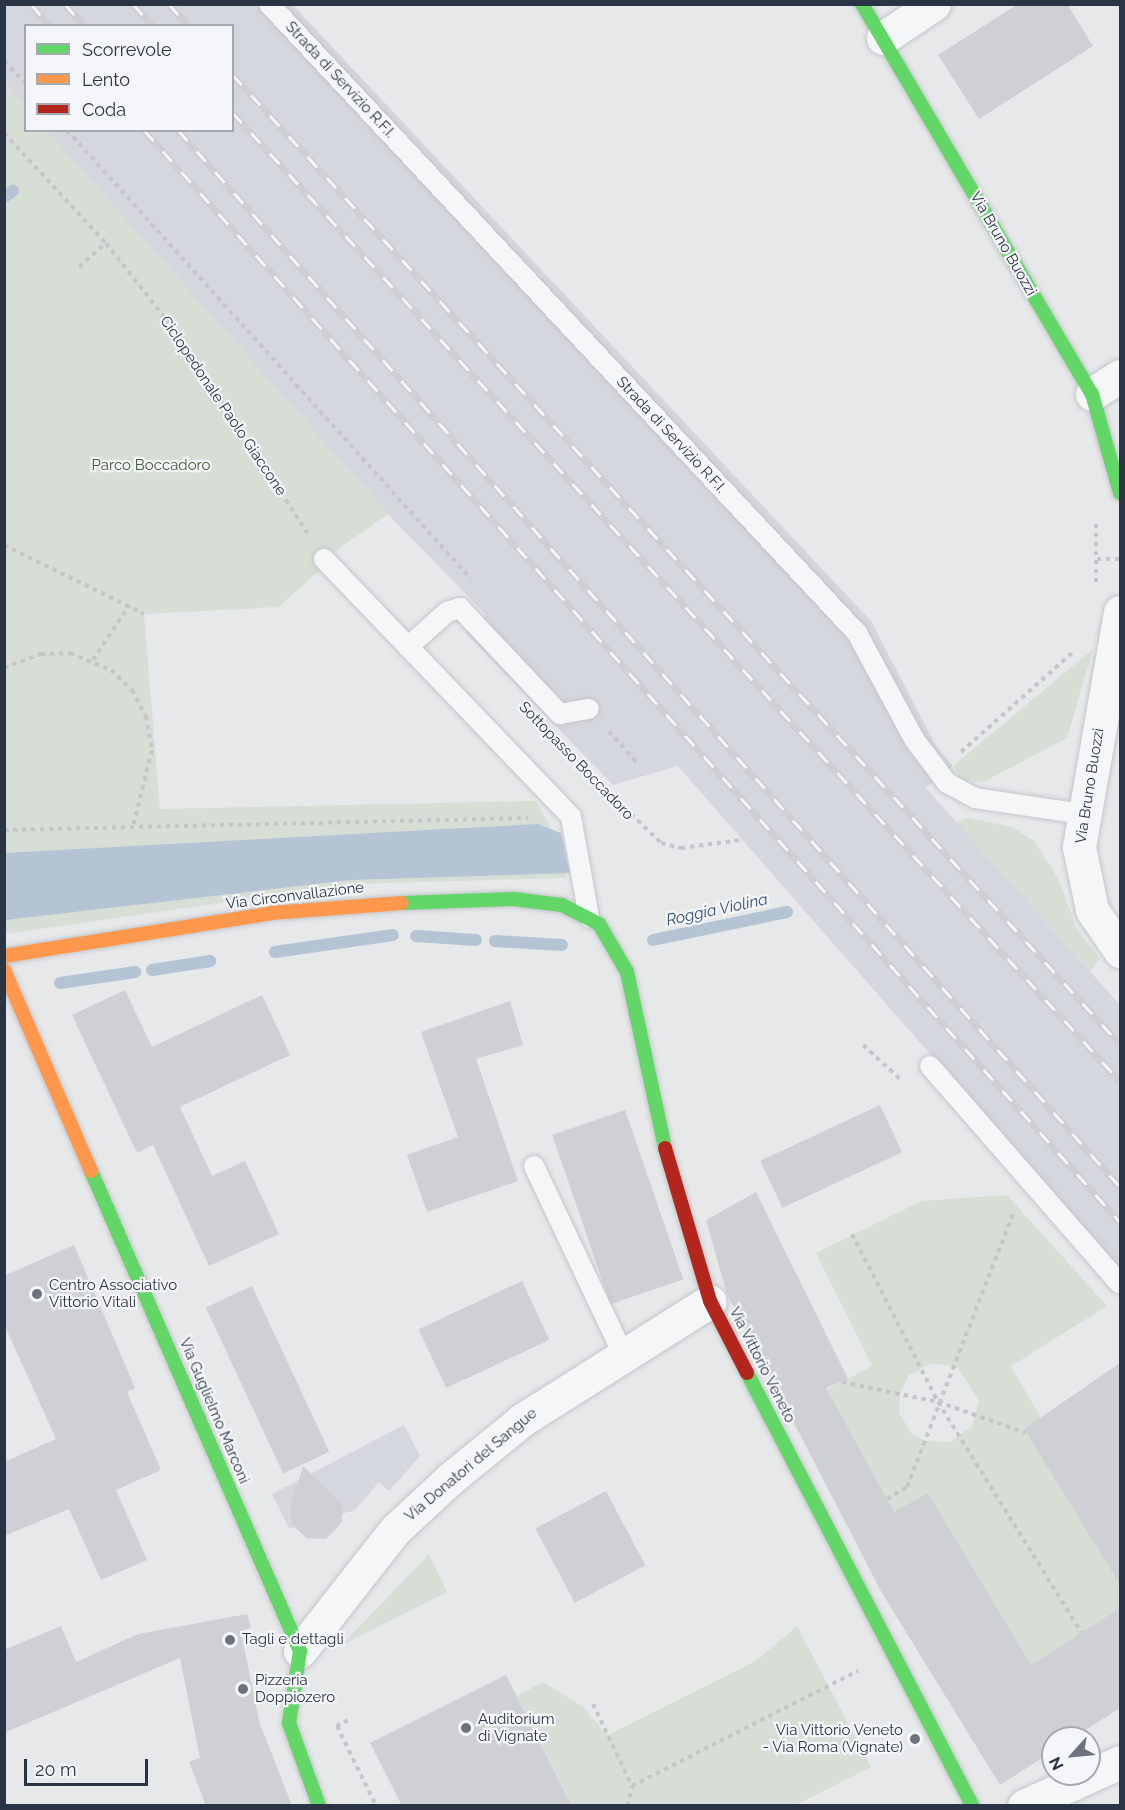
<!DOCTYPE html>
<style>
body{margin:0}
#map{position:relative;width:1125px;height:1810px;overflow:hidden;background:#e6e8ea;font-family:Raleway,sans-serif}
div>[style]{position:absolute}
.built>*{inset:0;background:#d4d7dd}
.green>*{inset:0;background:#d6ded6}
.water>*{inset:0;background:#b4c4d5}
.stream>*{height:12px;margin:-6px;padding:0 6px;transform-origin:6px;border-radius:6px;background:#b4c4d5}
.building>*{inset:0;background:#ced0d3;transform-origin:0 0}
.path>*{height:4px;margin-top:-2px;transform-origin:0;background:repeating-linear-gradient(90deg,#c5c6ca 0 4.5px,transparent 0 9px)}
.roads{filter:drop-shadow(0 0 2px #c4c6c8) drop-shadow(0 0 2px #c4c6c8)}
.lane>*{height:20px;margin:-10px;padding:0 10px;transform-origin:10px;border-radius:10px;background:#f5f6f7}
.street>*{height:33px;margin:-16.5px;padding:0 16.5px;transform-origin:16.5px;border-radius:16.5px;background:#f5f6f7}
.fast>*{height:14px;margin:-7px;padding:0 7px;transform-origin:7px;border-radius:7px;background:#63d668}
.slow>*{height:14px;margin:-7px;padding:0 7px;transform-origin:7px;border-radius:7px;background:#ff974d}
.jam>*{height:14px;margin:-7px;padding:0 7px;transform-origin:7px;border-radius:7px;background:#b3261e}
.rail>*{height:7px;margin-top:-3.5px;transform-origin:0;background:repeating-linear-gradient(90deg,#f4f6f9 0 14px,#cecfd2 0 28px);box-sizing:border-box;border-block:2px solid #cecfd2}
.dots>*{width:16px;height:16px;translate:-50% -50%;box-sizing:border-box;border:3px solid #f4f6f9;border-radius:50%}
span{translate:-50% -50%;white-space:nowrap;text-align:center;line-height:1.15;-webkit-text-stroke:4.5px #f4f6f9;paint-order:stroke}
.street-label{font-size:15px;color:#2b3445}
.park-label{font-size:15px;color:#3f6138}
.poi-label{font-size:15px;color:#2b3445}
.left{translate:0 -50%;text-align:left}
.right{translate:-100% -50%;text-align:right}
.water-label{font-size:16px;color:#34527a;font-style:italic}
.frame{position:absolute;inset:0;border:6px solid #2b3445;pointer-events:none}
.legend{position:absolute;left:24px;top:24px;width:210px;height:108px;box-sizing:border-box;background:#f4f6f9;border:2px solid #a4a8b1;margin:0;padding:8px 10px;list-style:none;font-size:18px;color:#2b3445}
.legend li{display:flex;align-items:center;gap:12px;height:30px}
.legend b{width:30px;border:2px solid #a4a8b1}
.north{position:absolute;left:1041px;top:1726px;width:60px;height:60px;box-sizing:border-box;background:#f4f6f9;border:2px solid #a4a8b1;border-radius:50%;rotate:243deg;font-size:16px;font-weight:700;line-height:24px;text-align:center;color:#2b3445}
.north::after{content:'';display:block;margin:auto;width:21px;height:27px;background:#6c737f;clip-path:polygon(50% 0,100% 100%,50% 72%,0 100%)}
.scale{position:absolute;left:24px;top:1759px;width:124px;height:27px;box-sizing:border-box;border:3px solid #2b3445;border-top:0;padding-left:8px;font-size:18px;line-height:21px;white-space:nowrap;color:#2b3445;-webkit-text-stroke:4px #f4f6f9;paint-order:stroke}
</style>
<div id="map">
<div class="built">
<i style="clip-path:polygon(4px 5px,293px 5px,871px 621px,936px 746px,953px 766px,926px 788px,1120px 1005px,1120px 1271px,678px 766px,613px 785px,466px 633px,486px 615px,388px 514px,47px 131px,232px 130px,232px 26px,26px 26px,25px 106px,5px 82px)"></i>
<i style="clip-path:polygon(404px 1425px,420px 1456px,389px 1491px,379px 1482px,355px 1510px,289px 1529px,272px 1494px)"></i>
</div>
<div class="green">
<i style="clip-path:polygon(5px 82px,25px 106px,26px 130px,47px 131px,388px 514px,324px 559px,318px 572px,278px 607px,144px 614px,160px 809px,536px 801px,558px 840px,566px 878px,351px 884px,5px 934px)"></i>
<i style="clip-path:polygon(1093px 649px,1067px 738px,983px 782px,962px 780px,953px 766px)"></i>
<i style="clip-path:polygon(968px 818px,1012px 827px,1034px 841px,1059px 880px,1076px 928px,1100px 959px,1090px 971px,956px 822px)"></i>
<i style="clip-path:polygon(evenodd,1007px 1195px,1107px 1306px,1011px 1366px,1041px 1418px,1025px 1430px,1120px 1585px,1120px 1608px,1031px 1665px,894px 1512px,826px 1390px,872px 1366px,816px 1253px,922px 1201px,1007px 1195px,932px 1363px,958px 1368px,979px 1400px,972px 1426px,951px 1442px,925px 1441px,913px 1435px,899px 1413px,900px 1393px,909px 1375px,932px 1363px)"></i>
<i style="clip-path:polygon(429px 1554px,447px 1592px,342px 1645px)"></i>
<i style="clip-path:polygon(797px 1626px,871px 1767px,796px 1805px,572px 1805px,517px 1696px,543px 1682px,582px 1706px,608px 1735px,756px 1661px)"></i>
</div>
<div class="water">
<i style="clip-path:polygon(538px 824px,561px 833px,570px 873px,350px 880px,5px 920px,5px 853px)"></i>
</div>
<div class="stream">
<i style="left:4px;top:197px;width:11px;rotate:-34deg"></i>
<i style="left:416px;top:936px;width:60px;rotate:3.8deg"></i>
<i style="left:653px;top:940px;width:137px;rotate:-11.8deg"></i>
<i style="left:495px;top:941px;width:67px;rotate:3.4deg"></i>
<i style="left:275px;top:952px;width:119px;rotate:-8.2deg"></i>
<i style="left:152px;top:970px;width:59px;rotate:-8.8deg"></i>
<i style="left:60px;top:983px;width:76px;rotate:-8.3deg"></i>
</div>
<div class="building">
<i style="clip-path:polygon(1018px 4px,1067px 4px,1093px 46px,979px 119px,938px 55px)"></i>
<i style="clip-path:polygon(125px 990px,152px 1047px,262px 995px,290px 1055px,180px 1107px,212px 1176px,245px 1161px,279px 1234px,209px 1266px,153px 1145px,137px 1153px,72px 1015px)"></i>
<i style="clip-path:polygon(510px 1001px,523px 1045px,476px 1059px,518px 1181px,427px 1212px,407px 1155px,458px 1137px,421px 1032px)"></i>
<i style="left:880px;top:1105px;width:52px;height:132px;rotate:65deg"></i>
<i style="left:625px;top:1110px;width:179px;height:77px;rotate:71deg"></i>
<i style="clip-path:polygon(756px 1192px,848px 1379px,826px 1388px,894px 1512px,928px 1493px,1031px 1665px,1120px 1608px,1120px 1708px,1073px 1738px,1053px 1738px,1053px 1751px,1000px 1785px,882px 1593px,727px 1294px,706px 1220px)"></i>
<i style="clip-path:polygon(74px 1245px,135px 1388px,127px 1392px,161px 1470px,116px 1490px,147px 1560px,101px 1580px,69px 1509px,4px 1536px,4px 1462px,56px 1439px,4px 1324px,4px 1276px)"></i>
<i style="left:522px;top:1281px;width:65px;height:114px;rotate:65deg"></i>
<i style="left:252px;top:1286px;width:183px;height:51px;rotate:65deg"></i>
<i style="clip-path:polygon(1120px 1363px,1120px 1585px,1024px 1429px)"></i>
<i style="clip-path:polygon(303px 1466px,342px 1504px,342px 1522px,326px 1539px,306px 1538px,292px 1524px,290px 1509px)"></i>
<i style="left:606px;top:1491px;width:84px;height:80px;rotate:62deg"></i>
<i style="clip-path:polygon(247px 1614px,251px 1627px,241px 1632px,259px 1721px,292px 1806px,206px 1806px,189px 1762px,200px 1758px,180px 1658px,4px 1733px,4px 1650px,61px 1626px,76px 1662px,138px 1634px)"></i>
<i style="clip-path:polygon(506px 1675px,572px 1806px,402px 1806px,370px 1743px)"></i>
</div>
<div class="path">
<i style="left:4px;top:61px;width:32px;rotate:46deg"></i>
<i style="left:67px;top:130px;width:604px;rotate:48.02deg"></i>
<i style="left:4px;top:133px;width:150px;rotate:47.2deg"></i>
<i style="left:106px;top:243px;width:125px;rotate:51.8deg"></i>
<i style="left:183px;top:341px;width:229px;rotate:57.1deg"></i>
<i style="left:79px;top:267px;width:36px;rotate:-42deg"></i>
<i style="left:1096px;top:524px;width:58px;rotate:90deg"></i>
<i style="left:4px;top:545px;width:156px;rotate:26.2deg"></i>
<i style="left:1097px;top:559px;width:23px"></i>
<i style="left:93px;top:660px;width:65px;rotate:-56.3deg"></i>
<i style="left:4px;top:668px;width:40px;rotate:-21deg"></i>
<i style="left:41px;top:654px;width:29px;rotate:-2deg"></i>
<i style="left:70px;top:653px;width:44px;rotate:22.5deg"></i>
<i style="left:111px;top:670px;width:29px;rotate:44deg"></i>
<i style="left:132px;top:690px;width:30px;rotate:62deg"></i>
<i style="left:146px;top:716px;width:35px;rotate:80deg"></i>
<i style="left:152px;top:750px;width:79px;rotate:103.9deg"></i>
<i style="left:609px;top:731px;width:44px;rotate:48.7deg"></i>
<i style="left:560px;top:745px;width:141px;rotate:44.1deg"></i>
<i style="left:661px;top:843px;width:21px;rotate:14deg"></i>
<i style="left:681px;top:848px;width:60px;rotate:-7.7deg"></i>
<i style="left:961px;top:752px;width:149px;rotate:-41.7deg"></i>
<i style="left:4px;top:830px;width:524px;rotate:-1.31deg"></i>
<i style="left:863px;top:1045px;width:50px;rotate:42.6deg"></i>
<i style="left:852px;top:1234px;width:189px;rotate:62.9deg"></i>
<i style="left:938px;top:1402px;width:272px;rotate:58.1deg"></i>
<i style="left:842px;top:1382px;width:98px;rotate:11.8deg"></i>
<i style="left:938px;top:1402px;width:93px;rotate:19.4deg"></i>
<i style="left:887px;top:1499px;width:23px;rotate:-31deg"></i>
<i style="left:907px;top:1487px;width:296px;rotate:-68.8deg"></i>
<i style="left:593px;top:1704px;width:91px;rotate:64.6deg"></i>
<i style="left:348px;top:1720px;width:13px;rotate:151deg"></i>
<i style="left:337px;top:1726px;width:89px;rotate:64deg"></i>
<i style="left:628px;top:1806px;width:20px;rotate:-79deg"></i>
<i style="left:632px;top:1786px;width:254px;rotate:-27deg"></i>
</div>
<div class="roads">
<div class="lane">
<i style="left:269px;top:4px;width:861px;rotate:46.93deg"></i>
<i style="left:857px;top:633px;width:120px;rotate:61.7deg"></i>
<i style="left:914px;top:739px;width:55px;rotate:53.1deg"></i>
<i style="left:947px;top:783px;width:32px;rotate:28deg"></i>
<i style="left:975px;top:798px;width:110px;rotate:8.4deg"></i>
<i style="left:324px;top:559px;width:357px;rotate:46.2deg"></i>
<i style="left:571px;top:817px;width:102px;rotate:79.8deg"></i>
<i style="left:408px;top:647px;width:52px;rotate:-41.9deg"></i>
<i style="left:447px;top:612px;width:14px;rotate:-17deg"></i>
<i style="left:460px;top:608px;width:146px;rotate:46.7deg"></i>
<i style="left:560px;top:714px;width:29px;rotate:-10deg"></i>
<i style="left:930px;top:1066px;width:289px;rotate:48.9deg"></i>
<i style="left:534px;top:1166px;width:208px;rotate:64.7deg"></i>
</div>
<div class="street">
<i style="left:883px;top:38px;width:61px;rotate:-33.7deg"></i>
<i style="left:1092px;top:394px;width:33px;rotate:-33deg"></i>
<i style="left:1120px;top:612px;width:239px;rotate:99.9deg"></i>
<i style="left:1079px;top:847px;width:64px;rotate:78.3deg"></i>
<i style="left:1092px;top:910px;width:50px;rotate:55.7deg"></i>
<i style="left:300px;top:1651px;width:154px;rotate:-51.9deg"></i>
<i style="left:395px;top:1530px;width:76px;rotate:-42.9deg"></i>
<i style="left:451px;top:1478px;width:92px;rotate:-39.2deg"></i>
<i style="left:522px;top:1420px;width:222px;rotate:-32.3deg"></i>
<i style="left:1024px;top:1806px;width:106px;rotate:-24.6deg"></i>
</div>
<div class="fast">
<i style="left:862px;top:4px;width:453px;rotate:59.5deg"></i>
<i style="left:1092px;top:394px;width:103px;rotate:74.2deg"></i>
<i style="left:402px;top:903px;width:111px;rotate:-2.1deg"></i>
<i style="left:513px;top:899px;width:49px;rotate:7deg"></i>
<i style="left:562px;top:905px;width:42px;rotate:27.2deg"></i>
<i style="left:599px;top:924px;width:56px;rotate:59.7deg"></i>
<i style="left:627px;top:972px;width:180px;rotate:77.8deg"></i>
<i style="left:91px;top:1171px;width:524px;rotate:66.47deg"></i>
<i style="left:300px;top:1651px;width:73px;rotate:98.7deg"></i>
<i style="left:289px;top:1723px;width:88px;rotate:70.1deg"></i>
<i style="left:747px;top:1373px;width:488px;rotate:62.5deg"></i>
</div>
<div class="slow">
<i style="left:4px;top:956px;width:270px;rotate:-9.1deg"></i>
<i style="left:271px;top:913px;width:131px;rotate:-4.4deg"></i>
<i style="left:4px;top:970px;width:219px;rotate:66.6deg"></i>
</div>
<div class="jam">
<i style="left:665px;top:1148px;width:159px;rotate:73.6deg"></i>
<i style="left:710px;top:1301px;width:81px;rotate:62.8deg"></i>
</div>
</div>
<div class="rail">
<i style="left:31px;top:4px;width:29px;rotate:49deg"></i>
<i style="left:65px;top:4px;width:29px;rotate:49deg"></i>
<i style="left:133px;top:4px;width:30px;rotate:48deg"></i>
<i style="left:169px;top:4px;width:29px;rotate:49deg"></i>
<i style="left:232px;top:74px;width:1315px;rotate:47.53deg"></i>
<i style="left:232px;top:112px;width:1314px;rotate:47.5deg"></i>
<i style="left:144px;top:130px;width:1465px;rotate:48.21deg"></i>
<i style="left:178px;top:130px;width:1416px;rotate:48.29deg"></i>
</div>
<div class="dots">
<i style="left:37px;top:1294px;background:#6c737f"></i>
<i style="left:230px;top:1640px;background:#6c737f"></i>
<i style="left:243px;top:1689px;background:#6c737f"></i>
<i style="left:466px;top:1728px;background:#6c737f"></i>
<i style="left:915px;top:1739px;background:#6c737f"></i>
</div>
<div class="street-label">
<span style="left:340px;top:80px;rotate:47deg">Strada di Servizio R.F.I.</span>
<span style="left:1003px;top:244px;rotate:60deg">Via Bruno Buozzi</span>
<span style="left:223px;top:406px;rotate:56deg">Ciclopedonale Paolo Giaccone</span>
<span style="left:671px;top:435px;rotate:47deg">Strada di Servizio R.F.I.</span>
<span style="left:576px;top:761px;rotate:46deg">Sottopasso Boccadoro</span>
<span style="left:1090px;top:786px;rotate:-81deg">Via Bruno Buozzi</span>
<span style="left:295px;top:896px;rotate:-7deg">Via Circonvallazione</span>
<span style="left:762px;top:1365px;rotate:63deg">Via Vittorio Veneto</span>
<span style="left:214px;top:1411px;rotate:67deg">Via Guglielmo Marconi</span>
<span style="left:471px;top:1465px;rotate:-40deg">Via Donatori del Sangue</span>
</div>
<div class="park-label">
<span style="left:151px;top:466px">Parco Boccadoro</span>
</div>
<div class="poi-label">
<span class="left" style="left:49px;top:1294px">Centro Associativo<br>Vittorio Vitali</span>
<span class="left" style="left:242px;top:1640px">Tagli e dettagli</span>
<span class="left" style="left:255px;top:1689px">Pizzeria<br>Doppiozero</span>
<span class="left" style="left:478px;top:1728px">Auditorium<br>di Vignate</span>
<span class="right" style="left:903px;top:1739px">Via Vittorio Veneto<br>- Via Roma (Vignate)</span>
</div>
<div class="water-label">
<span style="left:717px;top:910px;rotate:-12deg">Roggia Violina</span>
</div>
<div class="frame"></div>
<ul class="legend">
<li><b style="height:8px;background:#63d668"></b>Scorrevole</li>
<li><b style="height:8px;background:#ff974d"></b>Lento</li>
<li><b style="height:8px;background:#b3261e"></b>Coda</li>
</ul>
<div class="north">N</div>
<div class="scale">20 m</div>
</div>
